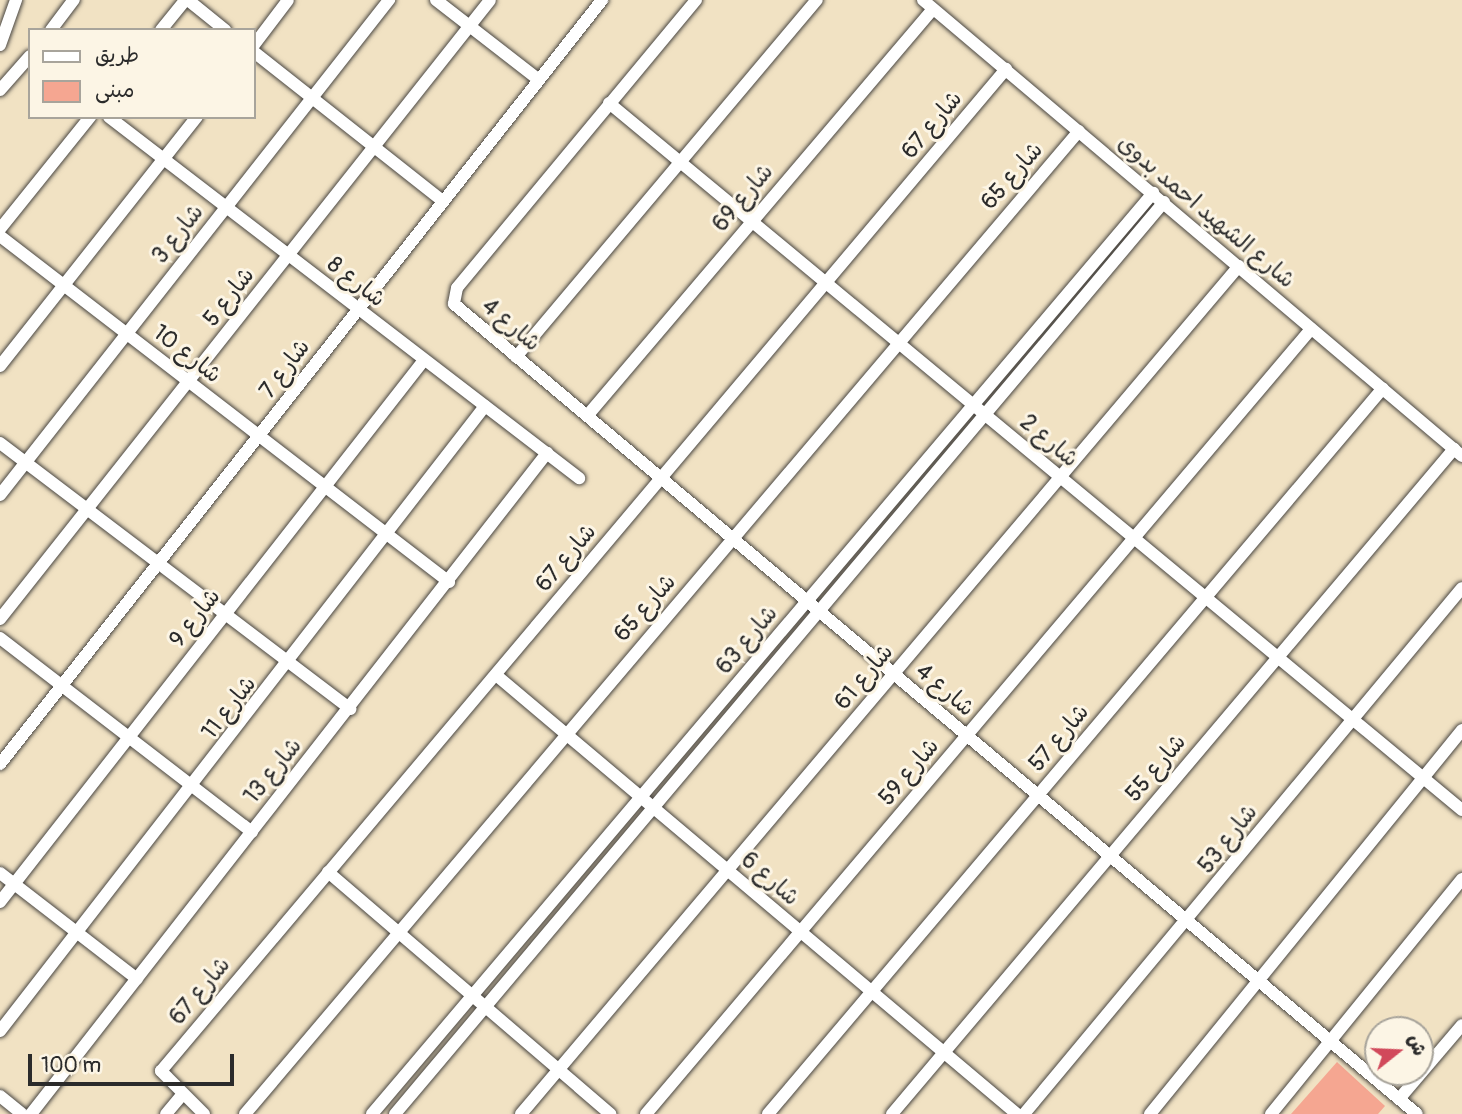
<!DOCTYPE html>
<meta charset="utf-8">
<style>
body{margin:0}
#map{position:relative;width:1462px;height:1114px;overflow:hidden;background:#f1e2c3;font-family:Pangolin,"Playpen Sans Arabic",sans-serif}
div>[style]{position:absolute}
.building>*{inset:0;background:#f5a691}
.roads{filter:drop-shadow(0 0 2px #494642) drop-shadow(0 0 2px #494642)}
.street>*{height:12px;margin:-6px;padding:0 6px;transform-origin:6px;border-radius:6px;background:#fff}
span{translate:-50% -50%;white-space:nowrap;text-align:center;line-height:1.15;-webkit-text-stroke:6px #fcf5e5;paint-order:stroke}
.street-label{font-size:23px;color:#2b2b2b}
.legend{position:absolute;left:28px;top:28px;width:228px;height:91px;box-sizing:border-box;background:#fcf5e5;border:2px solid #a8a49b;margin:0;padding:9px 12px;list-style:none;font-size:21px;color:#2b2b2b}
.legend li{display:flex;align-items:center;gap:14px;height:35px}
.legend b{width:35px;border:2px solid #a8a49b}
.north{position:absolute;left:1364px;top:1016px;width:70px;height:70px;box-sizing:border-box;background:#fcf5e5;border:2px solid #a8a49b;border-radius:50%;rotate:72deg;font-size:19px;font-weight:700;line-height:28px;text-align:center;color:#2b2b2b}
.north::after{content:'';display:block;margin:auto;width:24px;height:32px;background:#d1495b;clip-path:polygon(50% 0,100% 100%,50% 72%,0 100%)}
.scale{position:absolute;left:28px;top:1054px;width:206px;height:32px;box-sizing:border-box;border:4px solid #2b2b2b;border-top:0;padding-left:9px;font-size:21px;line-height:24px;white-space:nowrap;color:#2b2b2b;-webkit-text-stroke:5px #fcf5e5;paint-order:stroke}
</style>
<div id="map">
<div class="building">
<i style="clip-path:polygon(1337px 1062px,1385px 1106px,1378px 1114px,1291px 1114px)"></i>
</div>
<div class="roads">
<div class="street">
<i style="left:188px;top:0;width:48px;rotate:39deg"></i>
<i style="left:436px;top:0;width:130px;rotate:37.8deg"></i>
<i style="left:696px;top:0;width:374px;rotate:129.7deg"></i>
<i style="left:457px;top:288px;width:16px;rotate:101deg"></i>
<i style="left:454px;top:304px;width:1258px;rotate:40.07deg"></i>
<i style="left:923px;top:0;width:706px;rotate:40.23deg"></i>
<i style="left:51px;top:30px;width:38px;rotate:-53deg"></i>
<i style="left:161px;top:30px;width:38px;rotate:-51deg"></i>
<i style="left:0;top:45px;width:48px;rotate:-70.4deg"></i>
<i style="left:254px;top:45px;width:56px;rotate:-52.9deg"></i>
<i style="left:254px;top:52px;width:241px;rotate:38.3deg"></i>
<i style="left:0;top:90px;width:45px;rotate:-48.6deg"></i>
<i style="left:609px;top:103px;width:1108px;rotate:39.65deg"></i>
<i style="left:109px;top:117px;width:593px;rotate:37.53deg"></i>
<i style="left:0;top:229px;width:144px;rotate:-51.2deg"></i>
<i style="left:0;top:236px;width:567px;rotate:37.62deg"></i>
<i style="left:516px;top:357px;width:467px;rotate:-49.9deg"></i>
<i style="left:0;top:366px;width:318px;rotate:-51.7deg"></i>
<i style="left:587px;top:416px;width:534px;rotate:-49.63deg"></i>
<i style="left:0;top:443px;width:440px;rotate:37.2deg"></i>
<i style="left:0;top:495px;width:630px;rotate:-51.84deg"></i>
<i style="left:0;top:619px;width:789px;rotate:-51.63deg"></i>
<i style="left:0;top:638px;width:318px;rotate:37.6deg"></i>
<i style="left:496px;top:675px;width:681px;rotate:40.12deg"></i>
<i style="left:0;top:764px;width:973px;rotate:-51.76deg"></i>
<i style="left:328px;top:872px;width:372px;rotate:40.6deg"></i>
<i style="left:0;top:873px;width:173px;rotate:37.7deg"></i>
<i style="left:0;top:902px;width:688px;rotate:-51.96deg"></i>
<i style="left:0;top:1031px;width:791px;rotate:-52.19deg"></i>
<i style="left:0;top:1096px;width:28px;rotate:39deg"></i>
<i style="left:1399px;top:1099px;width:97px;rotate:-49.6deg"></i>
<i style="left:31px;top:1114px;width:839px;rotate:-52.02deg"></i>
<i style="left:166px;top:1114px;width:25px;rotate:-50deg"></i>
<i style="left:204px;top:1114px;width:61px;rotate:-135deg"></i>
<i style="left:161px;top:1071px;width:1311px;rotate:-49.86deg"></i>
<i style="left:245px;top:1114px;width:1289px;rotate:-49.69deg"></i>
<i style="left:372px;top:1114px;width:1208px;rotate:-49.7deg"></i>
<i style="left:395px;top:1114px;width:1193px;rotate:-49.86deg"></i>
<i style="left:521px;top:1114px;width:1111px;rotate:-49.75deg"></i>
<i style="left:646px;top:1114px;width:1029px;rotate:-49.73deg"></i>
<i style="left:768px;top:1114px;width:951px;rotate:-49.73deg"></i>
<i style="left:892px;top:1114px;width:871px;rotate:-49.8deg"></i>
<i style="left:1024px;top:1114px;width:684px;rotate:-50.22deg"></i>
<i style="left:1150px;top:1114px;width:495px;rotate:-50.9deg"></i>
<i style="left:1271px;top:1114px;width:303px;rotate:-50.9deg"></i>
</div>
</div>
<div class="street-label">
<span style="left:932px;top:125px;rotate:-50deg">شارع 67</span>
<span style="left:1012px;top:176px;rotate:-49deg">شارع 65</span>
<span style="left:743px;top:198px;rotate:-50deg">شارع 69</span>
<span style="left:1206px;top:212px;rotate:40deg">شارع الشهيد احمد بدوى</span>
<span style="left:178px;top:234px;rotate:-52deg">شارع 3</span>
<span style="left:356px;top:282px;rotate:38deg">شارع 8</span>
<span style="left:229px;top:297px;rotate:-52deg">شارع 5</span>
<span style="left:511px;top:325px;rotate:40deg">شارع 4</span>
<span style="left:187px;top:354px;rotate:38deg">شارع 10</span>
<span style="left:285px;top:369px;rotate:-53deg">شارع 7</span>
<span style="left:1049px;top:441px;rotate:40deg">شارع 2</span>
<span style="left:566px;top:558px;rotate:-50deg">شارع 67</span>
<span style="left:645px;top:608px;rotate:-49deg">شارع 65</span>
<span style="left:195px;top:618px;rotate:-52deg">شارع 9</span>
<span style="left:747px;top:640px;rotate:-50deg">شارع 63</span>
<span style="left:864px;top:677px;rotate:-50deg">شارع 61</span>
<span style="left:945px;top:690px;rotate:40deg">شارع 4</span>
<span style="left:229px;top:708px;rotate:-52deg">شارع 11</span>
<span style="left:1059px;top:738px;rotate:-50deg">شارع 57</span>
<span style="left:1156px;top:768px;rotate:-50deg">شارع 55</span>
<span style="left:273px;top:771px;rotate:-51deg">شارع 13</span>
<span style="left:909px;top:772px;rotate:-50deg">شارع 59</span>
<span style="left:1228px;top:839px;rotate:-52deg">شارع 53</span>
<span style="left:770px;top:879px;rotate:41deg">شارع 6</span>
<span style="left:200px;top:991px;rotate:-50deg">شارع 67</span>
</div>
<ul class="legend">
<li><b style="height:9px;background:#fff"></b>طريق</li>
<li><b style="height:19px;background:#f5a691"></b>مبنى</li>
</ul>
<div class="north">ش</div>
<div class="scale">100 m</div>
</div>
